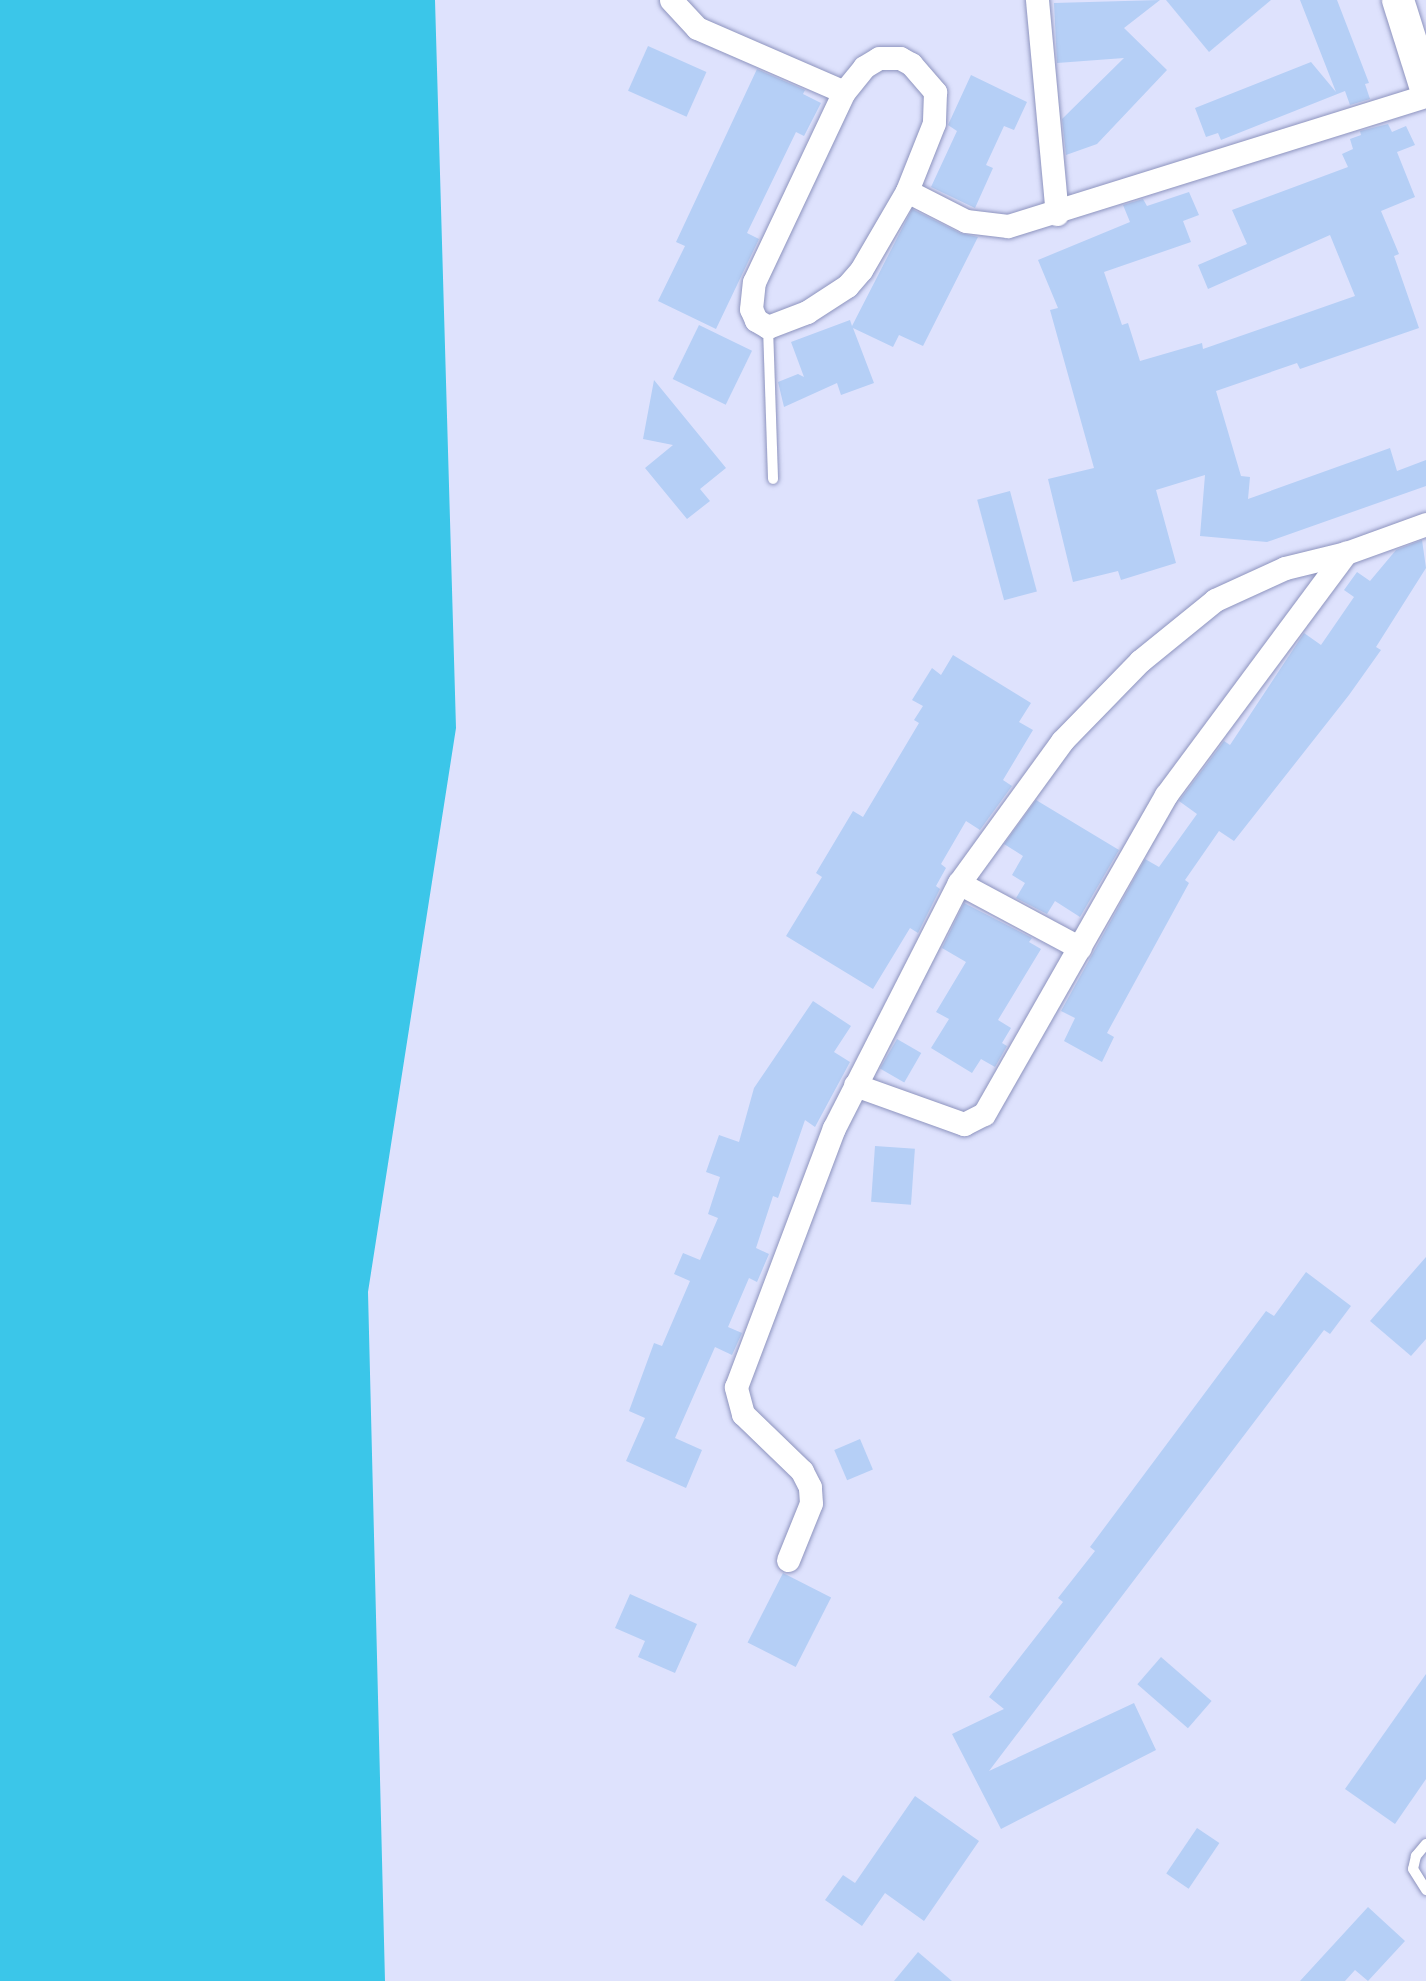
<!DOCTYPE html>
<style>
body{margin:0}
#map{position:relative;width:1426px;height:1981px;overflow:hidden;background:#dee2fd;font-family:"Sofia Sans Condensed",sans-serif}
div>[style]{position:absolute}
.water>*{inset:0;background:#3bc6e9}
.building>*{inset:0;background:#b5cff6;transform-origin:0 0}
.roads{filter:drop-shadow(0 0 2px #8e94be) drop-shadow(0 0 2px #8e94be)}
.lane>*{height:10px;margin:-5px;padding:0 5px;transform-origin:5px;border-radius:5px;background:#fff}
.street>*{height:23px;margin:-11.5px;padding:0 11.5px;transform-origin:11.5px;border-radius:11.5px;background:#fff}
.secondary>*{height:32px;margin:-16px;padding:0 16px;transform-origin:16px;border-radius:16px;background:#fff}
span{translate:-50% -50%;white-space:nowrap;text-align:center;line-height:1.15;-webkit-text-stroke:7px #dee2fd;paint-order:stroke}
</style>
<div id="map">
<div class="water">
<i style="clip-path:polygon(0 0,435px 0,456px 728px,368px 1292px,385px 1981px,0 1981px)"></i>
</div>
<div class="building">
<i style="clip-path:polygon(1160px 0,1124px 28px,1167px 70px,1097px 144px,1066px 155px,1062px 119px,1124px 58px,1057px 63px,1054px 3px)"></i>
<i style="clip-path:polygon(1166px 0,1271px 0,1209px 52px)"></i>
<i style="clip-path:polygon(1300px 0,1337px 0,1369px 83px,1365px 84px,1370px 99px,1350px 105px,1345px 91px,1221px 140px,1218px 133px,1206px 137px,1195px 108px,1311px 62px,1336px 92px)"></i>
<i style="left:648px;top:46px;width:64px;height:49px;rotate:24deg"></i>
<i style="clip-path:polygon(757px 69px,805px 90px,803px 94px,821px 103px,804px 136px,796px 132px,747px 233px,759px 239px,716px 329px,658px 301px,685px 246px,676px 242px)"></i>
<i style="clip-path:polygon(971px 75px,1027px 102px,1014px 130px,1004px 126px,986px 165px,993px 168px,975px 208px,931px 187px,957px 131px,948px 125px)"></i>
<i style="clip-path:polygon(1388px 124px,1392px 132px,1406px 126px,1415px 145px,1397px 152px,1415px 197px,1381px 211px,1399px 254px,1394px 256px,1419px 328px,1300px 369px,1297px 363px,1216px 391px,1241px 476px,1250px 477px,1248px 499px,1390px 448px,1397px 471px,1426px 460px,1426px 486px,1267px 542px,1200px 536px,1205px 475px,1156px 490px,1176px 563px,1121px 580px,1118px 571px,1073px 582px,1048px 479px,1094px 468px,1050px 310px,1058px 308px,1038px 260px,1130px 222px,1123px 205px,1143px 199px,1147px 206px,1189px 192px,1199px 215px,1183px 221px,1191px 242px,1104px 272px,1122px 325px,1128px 323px,1140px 361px,1202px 343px,1203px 349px,1355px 296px,1330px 235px,1208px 289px,1198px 265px,1247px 244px,1232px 210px,1348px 167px,1342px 154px,1353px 149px,1350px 139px,1361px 135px,1360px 131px)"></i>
<i style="clip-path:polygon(912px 209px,960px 233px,978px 237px,923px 346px,899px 335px,893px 347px,853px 328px,874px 383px,841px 395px,837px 383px,784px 407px,778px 382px,798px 374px,804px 377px,791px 342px,850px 320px,852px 326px)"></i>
<i style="left:699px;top:325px;width:59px;height:60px;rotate:26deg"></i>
<i style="clip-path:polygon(654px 380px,726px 468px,700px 489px,710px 501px,687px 519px,645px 468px,673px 445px,643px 439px)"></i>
<i style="left:1010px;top:491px;width:104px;height:34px;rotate:75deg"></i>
<i style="clip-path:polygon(1422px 540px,1426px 568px,1376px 647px,1381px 650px,1349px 695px,1234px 841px,1219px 831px,1185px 880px,1189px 883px,1107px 1033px,1114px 1037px,1102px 1062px,1064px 1041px,1075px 1018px,1061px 1011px,1145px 859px,1159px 867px,1197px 814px,1179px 801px,1224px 741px,1230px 745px,1304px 633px,1321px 645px,1354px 597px,1344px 590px,1357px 572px,1370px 581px,1396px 550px)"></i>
<i style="clip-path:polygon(953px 655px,1031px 703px,1019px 722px,1033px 730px,1003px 780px,1012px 786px,980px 830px,966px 821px,941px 864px,946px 868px,936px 886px,940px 889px,918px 933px,910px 928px,873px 989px,786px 936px,822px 877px,816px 873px,853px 811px,863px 817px,919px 723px,914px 720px,923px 706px,912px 700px,932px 668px,941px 675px)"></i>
<i style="clip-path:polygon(1036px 800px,1119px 850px,1080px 917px,1055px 901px,1047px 914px,1016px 898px,1025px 883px,1012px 875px,1023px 856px,1004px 844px)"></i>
<i style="clip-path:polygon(964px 903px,1032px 938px,1029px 942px,1041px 949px,998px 1020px,1011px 1028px,1002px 1043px,1007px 1046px,995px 1067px,981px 1059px,972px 1073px,931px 1048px,949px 1019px,936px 1012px,966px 962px,942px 948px)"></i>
<i style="clip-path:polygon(813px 1001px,851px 1026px,834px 1052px,850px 1062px,815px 1127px,805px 1120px,778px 1198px,773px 1196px,756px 1248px,769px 1254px,757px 1282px,749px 1278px,728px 1327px,742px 1333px,732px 1355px,715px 1347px,675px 1438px,702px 1450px,686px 1488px,626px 1461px,645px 1418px,629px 1411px,654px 1343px,662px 1346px,690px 1281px,674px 1274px,683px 1253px,700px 1260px,718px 1218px,708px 1214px,720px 1177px,706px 1172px,719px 1135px,739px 1142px,754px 1088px)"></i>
<i style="left:897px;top:1039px;width:28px;height:34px;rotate:30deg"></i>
<i style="left:875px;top:1146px;width:40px;height:56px;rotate:4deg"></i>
<i style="clip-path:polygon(1426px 1257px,1426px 1339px,1411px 1356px,1370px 1321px)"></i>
<i style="clip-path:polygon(1306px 1272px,1351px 1306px,1330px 1334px,1324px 1330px,989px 1771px,1134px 1703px,1156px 1750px,1001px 1829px,952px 1734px,1004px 1709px,989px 1697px,1063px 1602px,1058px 1598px,1095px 1551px,1090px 1547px,1266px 1311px,1274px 1316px)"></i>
<i style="left:860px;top:1439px;width:33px;height:28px;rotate:67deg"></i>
<i style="left:783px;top:1573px;width:54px;height:78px;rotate:27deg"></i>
<i style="clip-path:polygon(630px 1594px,697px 1624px,675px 1673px,638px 1657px,645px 1641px,615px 1628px)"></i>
<i style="left:1161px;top:1657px;width:67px;height:36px;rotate:41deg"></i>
<i style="clip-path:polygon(1426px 1674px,1426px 1779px,1395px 1824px,1345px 1789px)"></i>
<i style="clip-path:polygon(915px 1796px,979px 1841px,924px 1921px,885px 1893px,862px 1926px,825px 1900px,843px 1875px,855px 1883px)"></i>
<i style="left:1197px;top:1828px;width:27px;height:55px;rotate:34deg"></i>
<i style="clip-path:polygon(1368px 1907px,1405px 1941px,1368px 1981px,1355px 1970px,1345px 1981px,1300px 1981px)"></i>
<i style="clip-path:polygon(918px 1952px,952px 1981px,894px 1981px)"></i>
</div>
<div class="roads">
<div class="lane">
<i style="left:768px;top:327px;width:152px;rotate:88.1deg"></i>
<i style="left:1426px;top:1844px;width:16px;rotate:130deg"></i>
<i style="left:1416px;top:1856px;width:13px;rotate:103deg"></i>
<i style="left:1413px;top:1869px;width:25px;rotate:58deg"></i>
</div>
<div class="street">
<i style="left:671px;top:0;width:38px;rotate:47deg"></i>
<i style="left:697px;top:28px;width:160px;rotate:23.5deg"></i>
<i style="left:1037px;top:0;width:215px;rotate:84.7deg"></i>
<i style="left:879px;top:58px;width:21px"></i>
<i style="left:900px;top:58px;width:13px;rotate:29deg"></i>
<i style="left:911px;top:64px;width:37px;rotate:49deg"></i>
<i style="left:935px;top:92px;width:31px;rotate:92deg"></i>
<i style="left:934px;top:123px;width:73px;rotate:111.7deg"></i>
<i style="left:907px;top:191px;width:91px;rotate:120.2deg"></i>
<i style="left:861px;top:270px;width:21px;rotate:131deg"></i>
<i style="left:847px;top:286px;width:48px;rotate:147deg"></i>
<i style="left:807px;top:312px;width:42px;rotate:159deg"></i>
<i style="left:768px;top:327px;width:14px;rotate:-150deg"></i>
<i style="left:756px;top:320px;width:12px;rotate:-114deg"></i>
<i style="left:751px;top:309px;width:27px;rotate:-84deg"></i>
<i style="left:754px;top:282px;width:210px;rotate:-64.7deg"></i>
<i style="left:844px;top:92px;width:32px;rotate:-51deg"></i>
<i style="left:864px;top:67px;width:17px;rotate:-31deg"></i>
<i style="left:907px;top:191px;width:66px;rotate:27deg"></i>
<i style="left:966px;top:221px;width:42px;rotate:6.8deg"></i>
<i style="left:1008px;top:226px;width:438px;rotate:-17.3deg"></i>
<i style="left:959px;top:883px;width:137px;rotate:28.2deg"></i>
<i style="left:855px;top:1085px;width:116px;rotate:19.7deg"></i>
<i style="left:964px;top:1124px;width:22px;rotate:-27deg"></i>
<i style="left:984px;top:1114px;width:367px;rotate:-60.3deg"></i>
<i style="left:1166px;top:795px;width:302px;rotate:-53.4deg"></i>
<i style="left:788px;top:1560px;width:61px;rotate:-68deg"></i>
<i style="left:811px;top:1503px;width:16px;rotate:-94deg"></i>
<i style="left:810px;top:1487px;width:18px;rotate:-117deg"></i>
<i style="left:802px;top:1471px;width:82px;rotate:-136deg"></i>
<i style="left:743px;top:1414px;width:28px;rotate:-105deg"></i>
<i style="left:736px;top:1387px;width:277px;rotate:-69.3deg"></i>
<i style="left:834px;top:1128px;width:275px;rotate:-63deg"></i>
<i style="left:959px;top:883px;width:175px;rotate:-54deg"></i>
<i style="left:1062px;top:741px;width:112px;rotate:-45.7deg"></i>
<i style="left:1140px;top:661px;width:97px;rotate:-39.1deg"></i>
<i style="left:1215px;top:600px;width:77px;rotate:-24.6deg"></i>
<i style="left:1285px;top:568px;width:63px;rotate:-13.8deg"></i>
<i style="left:1346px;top:553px;width:85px;rotate:-19.9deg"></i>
</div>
<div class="secondary">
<i style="left:1398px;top:0;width:93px;rotate:72.5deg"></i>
</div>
</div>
</div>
